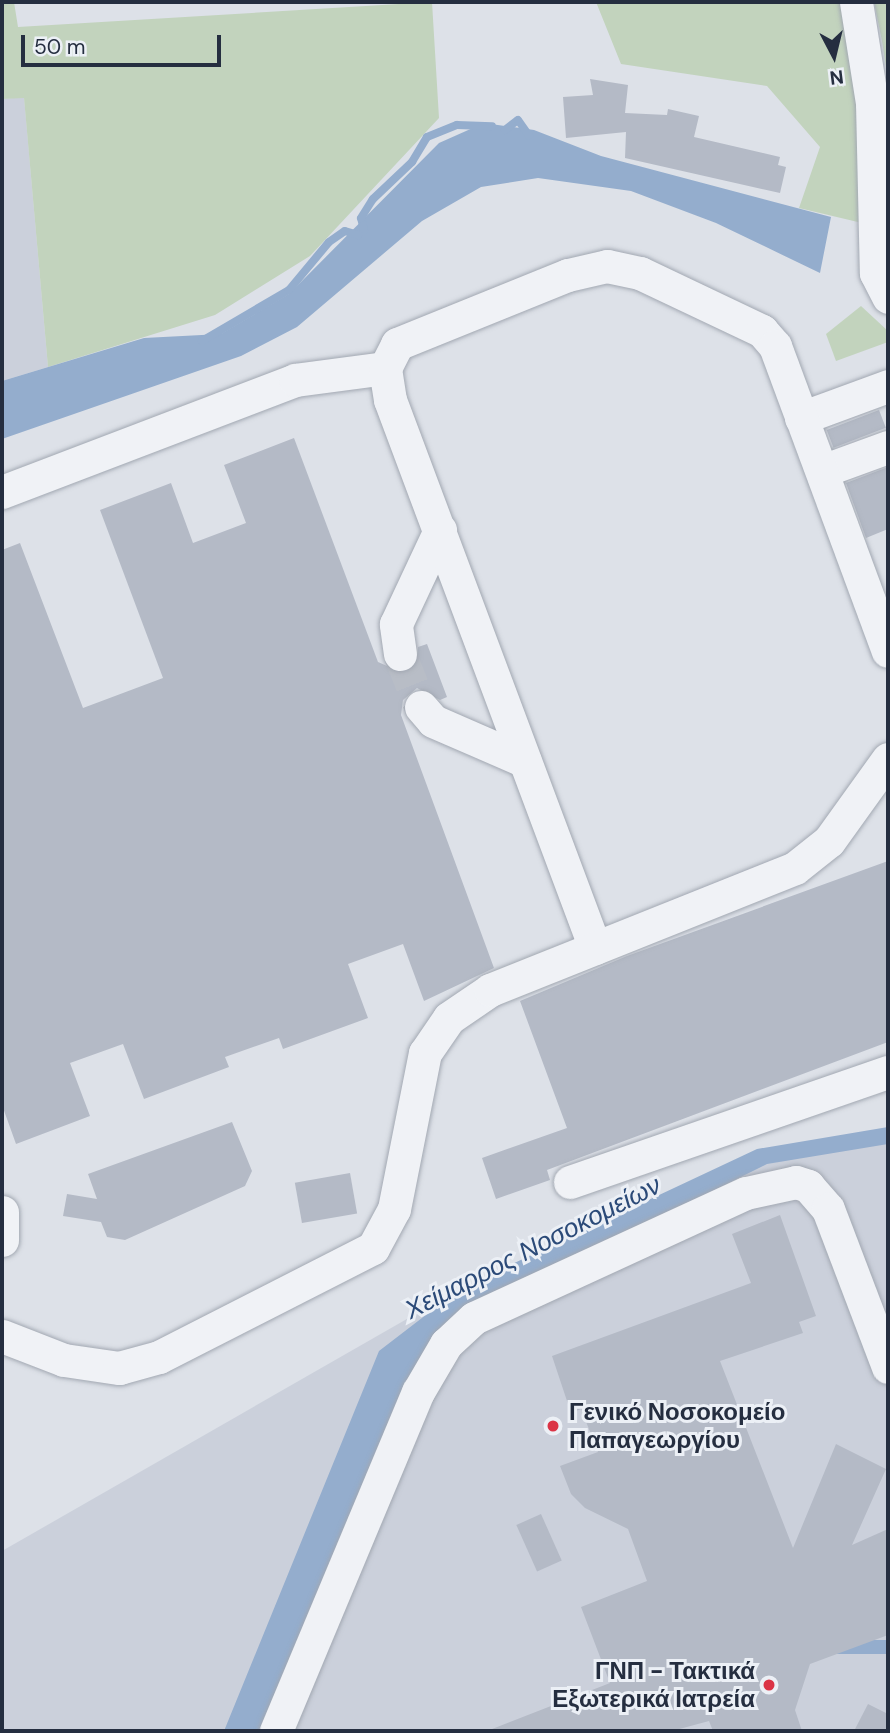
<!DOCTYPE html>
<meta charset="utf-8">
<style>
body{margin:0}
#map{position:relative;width:890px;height:1733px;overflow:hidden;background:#dde1e8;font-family:"DM Sans",sans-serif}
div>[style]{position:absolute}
.built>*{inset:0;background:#cbd0db}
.green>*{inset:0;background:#c2d3bd}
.water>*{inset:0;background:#94adcd;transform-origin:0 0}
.stream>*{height:8px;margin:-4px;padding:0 4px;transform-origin:4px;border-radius:4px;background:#94adcd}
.building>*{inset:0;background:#b4bac6;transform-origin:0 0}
.minor-tunnel>*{height:33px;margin-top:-16.5px;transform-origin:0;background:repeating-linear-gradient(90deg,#b8bdc6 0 33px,transparent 0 50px)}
.roads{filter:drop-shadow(0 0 2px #a2a8b2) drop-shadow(0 0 2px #a2a8b2)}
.minor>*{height:33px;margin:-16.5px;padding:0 16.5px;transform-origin:16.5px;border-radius:16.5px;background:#f0f2f6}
.dots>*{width:19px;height:19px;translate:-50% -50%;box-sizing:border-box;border:4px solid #ecf0f6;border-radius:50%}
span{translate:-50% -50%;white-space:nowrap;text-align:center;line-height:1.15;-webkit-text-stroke:6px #ecf0f6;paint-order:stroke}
.poi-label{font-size:24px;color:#252e40;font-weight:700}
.left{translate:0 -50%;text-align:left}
.right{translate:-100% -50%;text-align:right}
.water-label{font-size:26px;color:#2b4a78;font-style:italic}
.frame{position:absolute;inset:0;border:4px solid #252e40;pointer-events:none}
.north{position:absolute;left:799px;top:21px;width:70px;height:70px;-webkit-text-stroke:5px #ecf0f6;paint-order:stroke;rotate:173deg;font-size:19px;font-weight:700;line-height:28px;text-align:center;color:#252e40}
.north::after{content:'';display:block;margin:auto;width:24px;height:32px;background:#252e40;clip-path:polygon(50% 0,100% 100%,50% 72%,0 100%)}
.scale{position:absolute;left:21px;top:35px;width:200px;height:32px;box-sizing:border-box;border:4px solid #252e40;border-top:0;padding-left:9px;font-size:21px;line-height:24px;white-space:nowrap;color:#252e40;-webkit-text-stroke:5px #ecf0f6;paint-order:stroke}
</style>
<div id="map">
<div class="built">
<i style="clip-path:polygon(24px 97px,48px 367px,2px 381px,2px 99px)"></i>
<i style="clip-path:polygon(888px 1128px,888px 1731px,2px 1731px,2px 1551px,461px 1288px,762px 1149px)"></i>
</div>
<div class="green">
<i style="clip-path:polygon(2px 2px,14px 2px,18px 27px,432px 2px,439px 118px,310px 256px,215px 315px,48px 367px,24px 98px,2px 99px)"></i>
<i style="clip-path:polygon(596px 2px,845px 2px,859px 71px,862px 223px,799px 208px,820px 147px,767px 86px,621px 64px)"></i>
<i style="clip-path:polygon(874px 2px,888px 2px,888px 80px,882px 41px)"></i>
<i style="clip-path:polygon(861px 306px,888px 331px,888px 342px,836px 361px,826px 334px)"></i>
</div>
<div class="water">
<i style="clip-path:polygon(484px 123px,534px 130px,601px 156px,831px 217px,820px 273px,716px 223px,631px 191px,538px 178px,481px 187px,422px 221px,297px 327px,241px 356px,2px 439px,2px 381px,144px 338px,221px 334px,289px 294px,439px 143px)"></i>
<i style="clip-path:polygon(888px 1127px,888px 1144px,767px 1164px,463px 1315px,280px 1731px,224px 1731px,379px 1351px,461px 1288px,757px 1149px)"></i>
<i style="left:888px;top:1640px;width:14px;height:66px;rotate:90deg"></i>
</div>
<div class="stream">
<i style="left:505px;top:130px;width:16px;rotate:-38deg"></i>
<i style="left:518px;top:120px;width:19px;rotate:55deg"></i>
<i style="left:364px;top:230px;width:12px;rotate:-104deg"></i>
<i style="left:361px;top:218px;width:22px;rotate:-58deg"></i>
<i style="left:373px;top:199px;width:54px;rotate:-43.5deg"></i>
<i style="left:412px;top:162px;width:29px;rotate:-59deg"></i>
<i style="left:427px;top:137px;width:32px;rotate:-22deg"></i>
<i style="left:457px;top:125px;width:35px;rotate:2deg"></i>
<i style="left:202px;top:341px;width:101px;rotate:-30.4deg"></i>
<i style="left:289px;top:290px;width:62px;rotate:-50.2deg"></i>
<i style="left:329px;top:242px;width:19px;rotate:-35deg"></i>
<i style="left:345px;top:231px;width:14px;rotate:17deg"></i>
</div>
<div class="building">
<i style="clip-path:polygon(590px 79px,628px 85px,625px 113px,667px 115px,668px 109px,699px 116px,694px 137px,780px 157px,778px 165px,786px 167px,780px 193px,625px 158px,626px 132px,566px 138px,563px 97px,593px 95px)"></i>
<i style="left:879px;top:410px;width:19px;height:56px;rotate:69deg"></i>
<i style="clip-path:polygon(294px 438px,378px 662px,403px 673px,417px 662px,418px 647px,427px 644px,447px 697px,440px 700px,417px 688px,403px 700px,401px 715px,494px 968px,424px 1001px,403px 944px,348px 964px,368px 1018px,283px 1049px,279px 1038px,225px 1057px,229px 1067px,144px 1099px,123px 1044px,70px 1063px,90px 1116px,16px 1144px,2px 1105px,2px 550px,20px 543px,83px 708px,163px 678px,100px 510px,171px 483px,193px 543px,246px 523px,224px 465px)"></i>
<i style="clip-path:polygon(888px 467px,888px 529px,866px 538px,846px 483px)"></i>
<i style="clip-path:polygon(888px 861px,888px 1042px,547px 1170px,550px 1180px,496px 1199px,482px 1158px,567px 1128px,520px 1001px,627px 956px)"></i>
<i style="clip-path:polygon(232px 1122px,252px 1171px,245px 1186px,125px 1240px,107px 1237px,101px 1222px,63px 1216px,67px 1194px,97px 1199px,88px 1174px)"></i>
<i style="left:350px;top:1173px;width:41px;height:56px;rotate:80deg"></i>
<i style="clip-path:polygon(780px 1215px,816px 1316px,799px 1322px,803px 1333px,720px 1361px,793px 1548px,836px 1444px,886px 1469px,852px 1545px,888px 1529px,888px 1635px,810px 1664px,795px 1710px,802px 1731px,713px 1731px,709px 1721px,672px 1731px,487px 1731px,610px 1683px,581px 1607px,647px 1581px,628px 1529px,585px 1508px,571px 1494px,560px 1466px,598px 1452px,581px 1409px,571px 1413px,552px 1356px,751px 1283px,732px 1234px)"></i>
<i style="left:541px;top:1514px;width:51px;height:27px;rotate:66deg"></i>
<i style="clip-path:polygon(868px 1704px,888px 1714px,888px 1731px,854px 1731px)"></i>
</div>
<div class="minor-tunnel">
<i style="left:400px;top:654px;width:57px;rotate:68.4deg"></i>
</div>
<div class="roads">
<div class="minor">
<i style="left:856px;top:2px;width:102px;rotate:81deg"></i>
<i style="left:872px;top:103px;width:170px;rotate:88.7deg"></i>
<i style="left:876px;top:273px;width:27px;rotate:63deg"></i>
<i style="left:801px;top:418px;width:93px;rotate:-20.2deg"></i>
<i style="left:822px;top:471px;width:70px;rotate:-20deg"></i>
<i style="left:2px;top:492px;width:314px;rotate:-20.9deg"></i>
<i style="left:295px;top:380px;width:91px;rotate:-7.6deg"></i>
<i style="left:400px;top:654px;width:30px;rotate:-98deg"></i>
<i style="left:396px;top:624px;width:104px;rotate:-64.9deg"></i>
<i style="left:421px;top:707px;width:18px;rotate:49deg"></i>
<i style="left:433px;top:721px;width:100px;rotate:23.5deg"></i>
<i style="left:595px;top:948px;width:585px;rotate:-110.51deg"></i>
<i style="left:390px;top:400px;width:32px;rotate:-99deg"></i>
<i style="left:385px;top:368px;width:27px;rotate:-63deg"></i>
<i style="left:397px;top:344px;width:184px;rotate:-22deg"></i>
<i style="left:568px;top:275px;width:40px;rotate:-13deg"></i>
<i style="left:607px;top:266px;width:34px;rotate:12deg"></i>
<i style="left:640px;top:273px;width:135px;rotate:25.4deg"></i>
<i style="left:762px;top:331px;width:20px;rotate:49deg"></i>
<i style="left:775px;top:346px;width:325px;rotate:69.7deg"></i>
<i style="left:570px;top:1182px;width:336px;rotate:-19.1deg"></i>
<i style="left:2px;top:1212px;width:28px;rotate:90deg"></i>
<i style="left:2px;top:1336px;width:66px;rotate:21.2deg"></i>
<i style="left:64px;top:1360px;width:56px;rotate:8.3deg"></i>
<i style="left:119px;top:1368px;width:41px;rotate:-15.4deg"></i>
<i style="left:159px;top:1357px;width:240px;rotate:-27deg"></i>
<i style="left:373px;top:1248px;width:44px;rotate:-61.7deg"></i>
<i style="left:394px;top:1209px;width:159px;rotate:-78.8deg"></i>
<i style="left:425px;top:1053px;width:42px;rotate:-55.6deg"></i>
<i style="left:449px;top:1018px;width:50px;rotate:-34.3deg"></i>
<i style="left:490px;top:990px;width:328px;rotate:-21.8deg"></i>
<i style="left:795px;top:868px;width:43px;rotate:-38.5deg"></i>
<i style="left:829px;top:841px;width:101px;rotate:-54.3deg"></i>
<i style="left:276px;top:1731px;width:368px;rotate:-67.3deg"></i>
<i style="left:418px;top:1392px;width:56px;rotate:-59.7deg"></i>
<i style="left:446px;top:1344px;width:38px;rotate:-43deg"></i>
<i style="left:474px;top:1318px;width:299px;rotate:-24.7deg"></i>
<i style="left:746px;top:1193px;width:51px;rotate:-12.4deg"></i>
<i style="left:796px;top:1182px;width:13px;rotate:18deg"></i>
<i style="left:808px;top:1186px;width:30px;rotate:49deg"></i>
<i style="left:828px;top:1209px;width:169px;rotate:69.2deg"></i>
</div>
</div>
<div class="dots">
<i style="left:553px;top:1426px;background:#db3446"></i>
<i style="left:769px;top:1685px;background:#db3446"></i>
</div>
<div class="poi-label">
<span class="left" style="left:569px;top:1426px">Γενικό Νοσοκομείο<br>Παπαγεωργίου</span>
<span class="right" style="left:755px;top:1685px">ΓΝΠ - Τακτικά<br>Εξωτερικά Ιατρεία</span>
</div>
<div class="water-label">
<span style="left:533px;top:1248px;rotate:-27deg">Χείμαρρος Νοσοκομείων</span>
</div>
<div class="frame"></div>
<div class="north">N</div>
<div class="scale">50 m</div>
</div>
